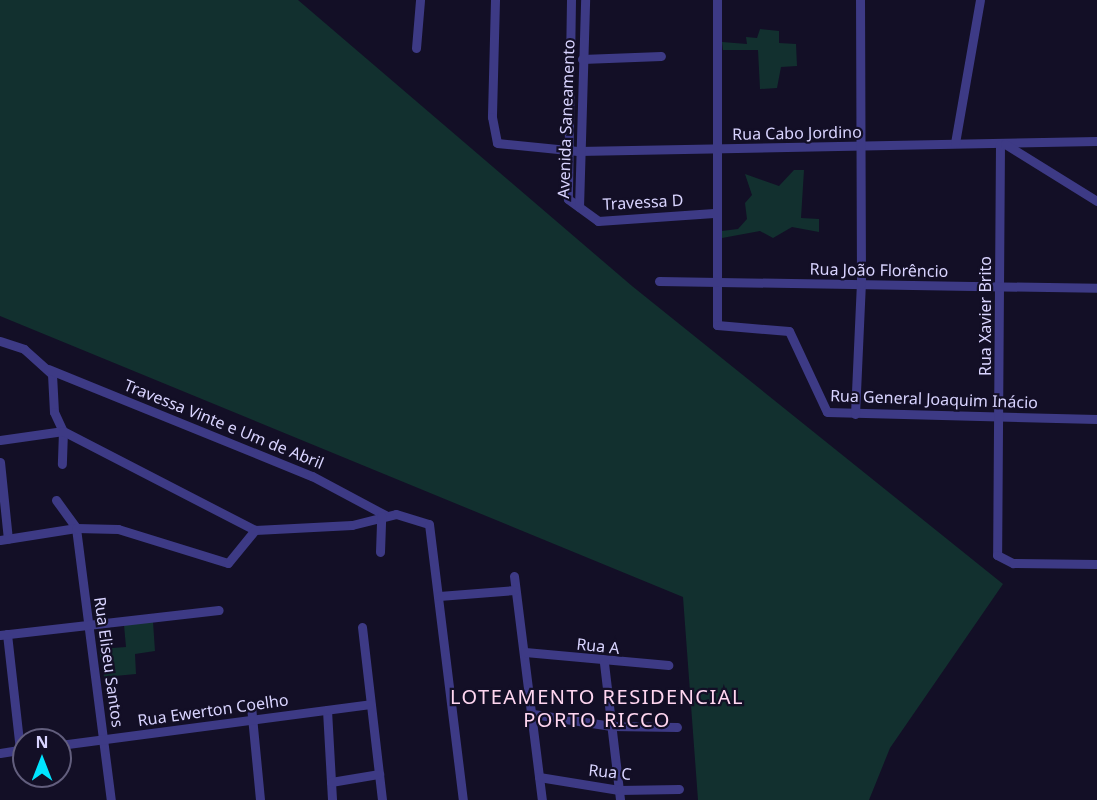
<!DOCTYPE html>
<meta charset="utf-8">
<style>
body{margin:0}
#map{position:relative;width:1097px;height:800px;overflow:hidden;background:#130f26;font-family:"Noto Sans",sans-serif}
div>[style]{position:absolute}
.green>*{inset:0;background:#12302f}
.street>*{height:9px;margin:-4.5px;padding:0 4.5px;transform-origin:4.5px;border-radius:4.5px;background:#3d3a85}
span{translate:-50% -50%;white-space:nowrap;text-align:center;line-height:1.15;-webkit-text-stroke:4.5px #130f26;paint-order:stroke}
.street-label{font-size:16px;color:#d9d4ff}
.quarter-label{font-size:20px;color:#ffd6f0;letter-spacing:1.5px}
.north{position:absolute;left:12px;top:728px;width:60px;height:60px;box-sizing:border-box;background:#130f26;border:2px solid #625e7d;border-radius:50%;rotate:0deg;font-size:16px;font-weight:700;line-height:24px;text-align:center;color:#d9d4ff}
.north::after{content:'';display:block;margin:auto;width:21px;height:27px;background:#00e5ff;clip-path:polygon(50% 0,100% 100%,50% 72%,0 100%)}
</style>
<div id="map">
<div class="green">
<i style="clip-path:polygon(0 0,298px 0,632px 286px,1003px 584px,890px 748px,869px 800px,698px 800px,683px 597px,0 316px)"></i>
<i style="clip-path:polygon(760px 29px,779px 31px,779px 43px,796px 44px,797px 66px,781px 67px,777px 88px,760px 89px,758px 50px,723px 50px,722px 42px,747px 44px,746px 37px,757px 38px)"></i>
<i style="clip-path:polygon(794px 170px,804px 170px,801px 218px,819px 219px,819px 232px,792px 227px,773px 238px,760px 231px,722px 238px,722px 231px,738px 229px,747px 219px,745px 203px,752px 195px,745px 174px,779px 186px)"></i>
<i style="clip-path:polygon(153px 622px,155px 651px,135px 654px,136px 674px,104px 677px,99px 649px,126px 647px,124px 625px)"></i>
</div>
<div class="street">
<i style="left:495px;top:0;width:117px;rotate:91.5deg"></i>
<i style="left:492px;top:117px;width:26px;rotate:79deg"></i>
<i style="left:497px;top:143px;width:81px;rotate:5.6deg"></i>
<i style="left:578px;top:151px;width:519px;rotate:-1.1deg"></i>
<i style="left:571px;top:0;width:199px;rotate:90.9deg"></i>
<i style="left:568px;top:199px;width:37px;rotate:36deg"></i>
<i style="left:598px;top:221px;width:116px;rotate:-3.9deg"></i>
<i style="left:717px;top:0;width:325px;rotate:90deg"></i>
<i style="left:717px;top:325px;width:72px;rotate:4.8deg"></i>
<i style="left:789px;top:331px;width:89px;rotate:64.9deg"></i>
<i style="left:827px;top:412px;width:270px;rotate:1.5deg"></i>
<i style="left:416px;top:48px;width:48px;rotate:-85.2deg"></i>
<i style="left:582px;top:59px;width:79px;rotate:-2.2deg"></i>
<i style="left:955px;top:143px;width:145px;rotate:-80.1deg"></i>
<i style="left:1000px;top:144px;width:411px;rotate:90.4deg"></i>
<i style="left:997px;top:555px;width:18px;rotate:27deg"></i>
<i style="left:1013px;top:563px;width:84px;rotate:0.7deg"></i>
<i style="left:1005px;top:144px;width:108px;rotate:31.8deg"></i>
<i style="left:579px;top:207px;width:207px;rotate:-88.3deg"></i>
<i style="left:659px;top:281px;width:438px;rotate:0.9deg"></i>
<i style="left:0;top:341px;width:25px;rotate:18deg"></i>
<i style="left:24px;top:349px;width:38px;rotate:42deg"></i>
<i style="left:52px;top:374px;width:38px;rotate:87deg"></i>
<i style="left:54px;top:412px;width:21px;rotate:65deg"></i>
<i style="left:63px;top:431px;width:33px;rotate:92deg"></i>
<i style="left:48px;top:369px;width:285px;rotate:22.1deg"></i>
<i style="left:312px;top:476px;width:83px;rotate:28.1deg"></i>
<i style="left:855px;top:414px;width:130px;rotate:-87.4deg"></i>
<i style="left:861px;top:284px;width:284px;rotate:-90.2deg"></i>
<i style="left:0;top:440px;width:64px;rotate:-8.1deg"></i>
<i style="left:63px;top:431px;width:216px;rotate:27.3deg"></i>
<i style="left:0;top:462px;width:77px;rotate:84.1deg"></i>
<i style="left:56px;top:500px;width:34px;rotate:54deg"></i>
<i style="left:76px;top:528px;width:274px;rotate:82.7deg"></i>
<i style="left:255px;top:530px;width:97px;rotate:-3deg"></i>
<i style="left:352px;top:525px;width:45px;rotate:-14deg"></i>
<i style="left:396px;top:514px;width:34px;rotate:17deg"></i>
<i style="left:429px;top:524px;width:278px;rotate:83deg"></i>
<i style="left:0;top:540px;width:77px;rotate:-9deg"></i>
<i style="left:76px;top:528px;width:42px;rotate:1.4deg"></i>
<i style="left:118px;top:529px;width:115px;rotate:17.2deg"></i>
<i style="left:228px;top:563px;width:43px;rotate:-50.7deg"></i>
<i style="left:380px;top:552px;width:36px;rotate:-88deg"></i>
<i style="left:514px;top:576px;width:226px;rotate:82.9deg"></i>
<i style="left:439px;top:596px;width:76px;rotate:-4.5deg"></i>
<i style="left:362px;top:627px;width:174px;rotate:83.4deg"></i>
<i style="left:7px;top:634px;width:117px;rotate:83.6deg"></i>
<i style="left:0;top:635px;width:220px;rotate:-6.5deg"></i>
<i style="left:525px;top:652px;width:144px;rotate:5.2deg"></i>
<i style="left:604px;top:663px;width:138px;rotate:83.3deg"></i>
<i style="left:251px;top:706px;width:94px;rotate:84.5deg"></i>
<i style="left:327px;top:710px;width:90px;rotate:86.8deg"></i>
<i style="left:533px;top:714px;width:79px;rotate:8.7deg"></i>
<i style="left:611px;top:726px;width:66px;rotate:0.9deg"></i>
<i style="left:60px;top:745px;width:313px;rotate:-7.5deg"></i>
<i style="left:0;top:753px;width:24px;rotate:-9deg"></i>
<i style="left:539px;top:777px;width:81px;rotate:9.2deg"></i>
<i style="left:619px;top:790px;width:60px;rotate:-1deg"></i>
<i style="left:331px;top:782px;width:49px;rotate:-9.5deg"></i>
</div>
<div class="street-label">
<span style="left:566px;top:119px;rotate:-88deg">Avenida Saneamento</span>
<span style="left:797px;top:133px;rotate:-1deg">Rua Cabo Jordino</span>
<span style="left:643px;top:202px;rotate:-3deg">Travessa D</span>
<span style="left:879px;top:270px;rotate:1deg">Rua João Florêncio</span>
<span style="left:985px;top:316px;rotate:-90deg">Rua Xavier Brito</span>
<span style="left:934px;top:399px;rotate:2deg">Rua General Joaquim Inácio</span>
<span style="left:224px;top:424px;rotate:22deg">Travessa Vinte e Um de Abril</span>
<span style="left:598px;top:646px;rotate:6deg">Rua A</span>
<span style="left:109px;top:662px;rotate:82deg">Rua Eliseu Santos</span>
<span style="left:213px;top:710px;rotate:-8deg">Rua Ewerton Coelho</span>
<span style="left:610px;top:772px;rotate:6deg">Rua C</span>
</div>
<div class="quarter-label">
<span style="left:597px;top:708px">LOTEAMENTO RESIDENCIAL<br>PORTO RICCO</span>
</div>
<div class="north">N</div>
</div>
